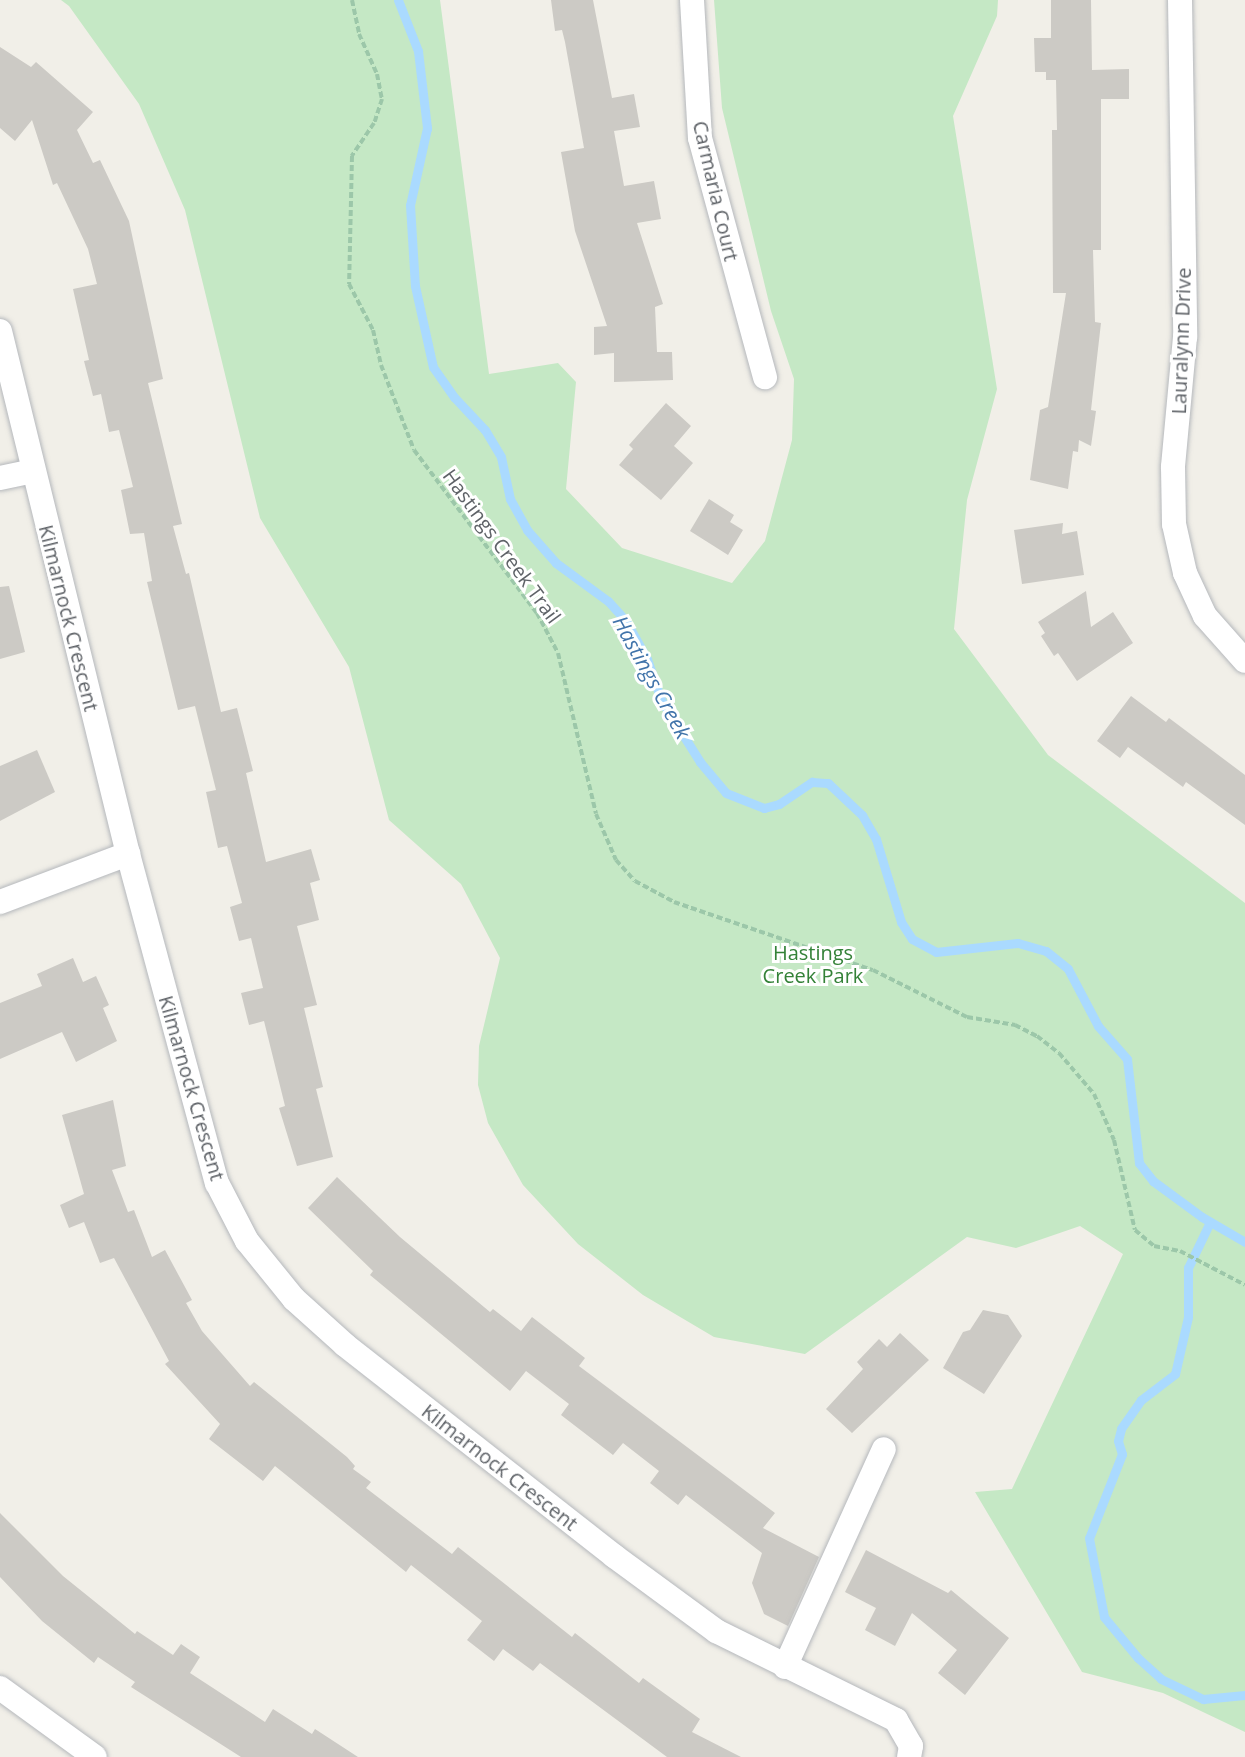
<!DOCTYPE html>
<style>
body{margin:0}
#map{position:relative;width:1245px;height:1757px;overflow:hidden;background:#f1efe8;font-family:"Open Sans",sans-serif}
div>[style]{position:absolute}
.green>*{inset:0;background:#c5e8c5}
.stream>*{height:9px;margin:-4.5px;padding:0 4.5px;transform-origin:4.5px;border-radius:4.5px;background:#aadaff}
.building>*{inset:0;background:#cccac5}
.path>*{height:4px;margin-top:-2px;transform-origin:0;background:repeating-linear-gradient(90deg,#9cc7a9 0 6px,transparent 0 9px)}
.roads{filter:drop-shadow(0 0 2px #b5b8bc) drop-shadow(0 0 2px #b5b8bc)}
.minor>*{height:24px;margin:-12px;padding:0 12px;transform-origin:12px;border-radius:12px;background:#fff}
span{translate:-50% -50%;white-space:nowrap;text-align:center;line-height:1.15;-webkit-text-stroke:6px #fff;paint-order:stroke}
.street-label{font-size:20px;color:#5f6368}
.park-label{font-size:20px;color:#348238}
.water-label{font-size:21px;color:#4174aa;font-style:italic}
</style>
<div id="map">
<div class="green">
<i style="clip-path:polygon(61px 0,440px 0,489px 374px,558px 363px,576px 382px,566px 489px,622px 548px,732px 583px,765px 541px,792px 440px,794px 379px,771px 311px,722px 108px,714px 0,998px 0,997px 16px,953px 116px,997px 389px,967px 500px,954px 629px,1048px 755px,1245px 903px,1245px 1732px,1163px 1693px,1082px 1672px,975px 1492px,1012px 1489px,1123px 1254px,1080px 1226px,1016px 1248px,967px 1237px,805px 1354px,714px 1337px,643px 1295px,578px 1244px,523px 1185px,488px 1123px,478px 1085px,479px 1046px,500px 958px,461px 884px,389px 820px,349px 667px,260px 518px,185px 210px,139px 104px,69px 6px)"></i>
</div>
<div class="stream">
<i style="left:398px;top:0;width:55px;rotate:68.6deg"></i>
<i style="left:418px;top:51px;width:78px;rotate:83.3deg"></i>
<i style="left:427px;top:128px;width:79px;rotate:102.4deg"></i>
<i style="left:410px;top:205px;width:81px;rotate:86.5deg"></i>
<i style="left:415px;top:286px;width:83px;rotate:77.5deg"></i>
<i style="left:433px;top:367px;width:37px;rotate:55deg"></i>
<i style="left:454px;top:397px;width:45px;rotate:46.8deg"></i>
<i style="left:485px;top:430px;width:31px;rotate:59deg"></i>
<i style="left:501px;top:457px;width:43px;rotate:77.9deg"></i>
<i style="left:510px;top:499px;width:35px;rotate:61deg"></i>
<i style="left:527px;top:530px;width:44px;rotate:48.7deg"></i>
<i style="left:556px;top:563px;width:64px;rotate:36.2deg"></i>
<i style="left:608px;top:601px;width:27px;rotate:48deg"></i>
<i style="left:626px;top:621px;width:43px;rotate:61.1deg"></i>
<i style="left:647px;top:659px;width:43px;rotate:71.1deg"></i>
<i style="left:661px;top:700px;width:73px;rotate:57.8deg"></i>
<i style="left:700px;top:762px;width:40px;rotate:50deg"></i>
<i style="left:726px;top:793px;width:41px;rotate:21.5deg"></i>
<i style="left:764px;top:808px;width:16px;rotate:-15deg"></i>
<i style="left:779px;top:804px;width:40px;rotate:-34deg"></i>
<i style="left:812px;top:782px;width:16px;rotate:4deg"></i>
<i style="left:828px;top:783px;width:47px;rotate:43.3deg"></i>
<i style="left:862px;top:815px;width:28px;rotate:60deg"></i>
<i style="left:876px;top:839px;width:87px;rotate:73.2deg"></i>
<i style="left:901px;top:922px;width:20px;rotate:57deg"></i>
<i style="left:912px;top:939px;width:27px;rotate:28deg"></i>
<i style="left:936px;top:952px;width:82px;rotate:-6.3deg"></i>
<i style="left:1018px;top:943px;width:29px;rotate:16deg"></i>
<i style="left:1046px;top:951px;width:28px;rotate:39deg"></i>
<i style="left:1068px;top:969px;width:64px;rotate:62.2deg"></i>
<i style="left:1098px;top:1026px;width:44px;rotate:48.7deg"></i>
<i style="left:1127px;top:1059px;width:105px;rotate:83.4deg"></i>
<i style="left:1139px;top:1163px;width:23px;rotate:52deg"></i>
<i style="left:1153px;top:1181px;width:61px;rotate:36.3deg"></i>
<i style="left:1202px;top:1217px;width:50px;rotate:30.2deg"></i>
<i style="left:1210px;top:1222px;width:51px;rotate:115.6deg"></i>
<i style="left:1188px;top:1268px;width:49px;rotate:90deg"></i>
<i style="left:1188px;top:1317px;width:58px;rotate:102.8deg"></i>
<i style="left:1175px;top:1374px;width:43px;rotate:142.6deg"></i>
<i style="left:1141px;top:1400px;width:35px;rotate:125deg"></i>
<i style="left:1121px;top:1429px;width:12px;rotate:104deg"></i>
<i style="left:1118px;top:1441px;width:14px;rotate:73deg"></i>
<i style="left:1122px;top:1454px;width:90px;rotate:111.4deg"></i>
<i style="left:1089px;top:1538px;width:80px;rotate:79.2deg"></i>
<i style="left:1104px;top:1617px;width:53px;rotate:50.3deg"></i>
<i style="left:1138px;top:1658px;width:31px;rotate:42deg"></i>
<i style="left:1161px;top:1679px;width:47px;rotate:25.5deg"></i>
<i style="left:1203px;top:1699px;width:42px;rotate:-5.4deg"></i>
</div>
<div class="building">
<i style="clip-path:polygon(551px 0,593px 0,612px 98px,634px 94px,640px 127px,614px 131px,624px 186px,654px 181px,661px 219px,637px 223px,663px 304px,655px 307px,657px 352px,672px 352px,673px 380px,614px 382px,614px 353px,594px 355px,594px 327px,607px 326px,575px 231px,561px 152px,584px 148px,565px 42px,562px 30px,555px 31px)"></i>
<i style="clip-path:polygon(1051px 0,1091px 0,1092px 70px,1129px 69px,1129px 99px,1101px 99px,1101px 250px,1093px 250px,1095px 322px,1101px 323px,1091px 410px,1096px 411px,1091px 446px,1079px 440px,1078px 452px,1073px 451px,1068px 489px,1030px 480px,1040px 410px,1048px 407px,1066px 293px,1053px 293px,1052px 130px,1057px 130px,1056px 80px,1046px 80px,1046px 72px,1035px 72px,1034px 38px,1051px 38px)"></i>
<i style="clip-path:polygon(0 47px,31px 67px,36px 62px,93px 112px,77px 130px,93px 163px,100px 160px,129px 221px,163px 379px,148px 383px,182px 524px,173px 526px,186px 574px,189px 573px,221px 712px,237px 708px,253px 771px,246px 773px,266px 862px,311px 849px,320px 880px,310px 883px,319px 920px,297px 926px,317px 1005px,304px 1008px,323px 1087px,316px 1089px,333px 1157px,297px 1166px,279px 1108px,285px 1106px,264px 1021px,249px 1025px,241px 993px,263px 988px,251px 938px,239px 941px,230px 907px,242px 903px,227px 846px,218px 848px,206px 792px,216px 790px,195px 706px,178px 710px,147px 582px,152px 581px,144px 533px,130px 534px,121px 490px,133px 487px,119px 430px,109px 432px,101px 394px,93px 396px,84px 361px,89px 360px,73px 289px,97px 284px,88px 249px,57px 183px,53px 185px,32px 120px,15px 141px,0 128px)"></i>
<i style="clip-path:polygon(666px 403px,691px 426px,674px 446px,693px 463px,661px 500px,619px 465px,633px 449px,629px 445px)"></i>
<i style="clip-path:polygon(709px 499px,734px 515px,730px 522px,743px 530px,728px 555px,690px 531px)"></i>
<i style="clip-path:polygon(1063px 523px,1062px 534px,1077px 531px,1084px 575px,1022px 584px,1014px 530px)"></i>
<i style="clip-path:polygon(9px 586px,25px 652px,0 659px,0 587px)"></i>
<i style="clip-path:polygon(1086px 591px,1091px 627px,1113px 612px,1133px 643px,1077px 681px,1058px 653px,1054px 656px,1041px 636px,1045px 633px,1038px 622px)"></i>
<i style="clip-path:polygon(1131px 696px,1166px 722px,1169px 718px,1245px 775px,1245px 825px,1186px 782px,1183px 787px,1128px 747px,1120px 758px,1097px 741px)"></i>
<i style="clip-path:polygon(37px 750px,55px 792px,0 821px,0 766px)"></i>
<i style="clip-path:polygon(73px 958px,83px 982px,96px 976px,109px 1005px,103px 1008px,117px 1041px,76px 1062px,62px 1032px,0 1059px,0 1003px,42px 986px,37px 974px)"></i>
<i style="clip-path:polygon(113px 1100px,126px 1166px,112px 1170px,128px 1212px,134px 1210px,152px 1257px,165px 1250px,192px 1300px,186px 1303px,202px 1331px,250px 1386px,254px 1382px,347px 1457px,355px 1466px,353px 1469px,371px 1482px,366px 1488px,452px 1554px,458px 1547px,572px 1637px,575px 1633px,639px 1683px,643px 1678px,700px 1719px,692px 1732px,741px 1757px,667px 1757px,540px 1663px,533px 1671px,503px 1649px,494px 1661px,467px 1640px,482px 1621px,411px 1565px,406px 1572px,275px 1466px,263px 1481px,209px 1439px,220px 1424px,165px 1364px,169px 1361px,114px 1258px,100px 1263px,84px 1222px,69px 1228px,60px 1205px,84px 1194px,62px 1115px)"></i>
<i style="clip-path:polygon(337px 1177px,400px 1237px,490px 1312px,493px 1309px,521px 1331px,532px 1317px,585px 1358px,579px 1366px,775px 1513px,763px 1528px,819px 1557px,788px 1626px,764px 1614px,752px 1583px,762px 1553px,686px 1495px,678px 1505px,650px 1483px,659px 1471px,623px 1443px,613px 1455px,561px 1415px,569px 1404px,526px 1371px,510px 1391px,370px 1275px,373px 1271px,308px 1208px)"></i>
<i style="clip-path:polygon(983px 1310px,1008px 1315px,1022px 1336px,984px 1394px,943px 1368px,963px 1332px,970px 1330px)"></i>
<i style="clip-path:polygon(900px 1333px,929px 1360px,852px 1433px,826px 1409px,863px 1369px,857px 1362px,879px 1339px,887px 1347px)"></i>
<i style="clip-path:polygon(0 1513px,63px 1576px,135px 1634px,137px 1631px,173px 1655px,181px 1644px,200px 1657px,190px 1673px,265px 1722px,273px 1709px,312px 1734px,315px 1729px,358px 1757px,241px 1757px,131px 1687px,135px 1682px,98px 1657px,94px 1663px,42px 1621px,0 1577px)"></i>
<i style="clip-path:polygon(866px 1550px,948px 1593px,951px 1590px,1009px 1638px,965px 1695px,938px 1673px,957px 1650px,912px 1613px,895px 1646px,865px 1630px,876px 1608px,845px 1592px)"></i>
</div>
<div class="path">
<i style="left:352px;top:0;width:35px;rotate:78deg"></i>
<i style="left:359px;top:34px;width:44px;rotate:65.8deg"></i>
<i style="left:377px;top:74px;width:25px;rotate:79deg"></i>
<i style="left:382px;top:99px;width:25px;rotate:108deg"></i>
<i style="left:374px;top:123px;width:40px;rotate:124deg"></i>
<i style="left:352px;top:156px;width:128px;rotate:91.3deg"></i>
<i style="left:349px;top:284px;width:52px;rotate:62.4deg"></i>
<i style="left:373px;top:330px;width:36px;rotate:77deg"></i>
<i style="left:381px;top:365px;width:91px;rotate:68.8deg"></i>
<i style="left:414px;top:450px;width:204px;rotate:53deg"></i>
<i style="left:537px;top:613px;width:45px;rotate:62.3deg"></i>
<i style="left:558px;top:653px;width:165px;rotate:76.7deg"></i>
<i style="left:596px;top:814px;width:50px;rotate:66.5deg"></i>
<i style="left:616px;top:860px;width:28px;rotate:48deg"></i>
<i style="left:635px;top:881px;width:44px;rotate:28.3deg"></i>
<i style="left:674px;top:902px;width:210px;rotate:18.9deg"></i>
<i style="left:873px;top:970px;width:105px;rotate:26.6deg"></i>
<i style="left:967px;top:1017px;width:49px;rotate:9.5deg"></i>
<i style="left:1015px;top:1025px;width:25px;rotate:27deg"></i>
<i style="left:1037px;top:1036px;width:28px;rotate:38deg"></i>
<i style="left:1059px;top:1053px;width:54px;rotate:49.5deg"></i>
<i style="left:1094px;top:1094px;width:50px;rotate:66.5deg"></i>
<i style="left:1114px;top:1140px;width:92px;rotate:76.9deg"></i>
<i style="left:1135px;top:1230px;width:25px;rotate:40deg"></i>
<i style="left:1154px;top:1246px;width:26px;rotate:11deg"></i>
<i style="left:1180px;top:1251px;width:73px;rotate:27.6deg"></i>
</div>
<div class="roads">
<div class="minor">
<i style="left:692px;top:0;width:138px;rotate:86.7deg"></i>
<i style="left:700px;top:138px;width:248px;rotate:74.8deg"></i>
<i style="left:1180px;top:0;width:337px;rotate:89.1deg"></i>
<i style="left:1185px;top:337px;width:131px;rotate:95.3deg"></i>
<i style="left:1173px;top:467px;width:57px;rotate:89deg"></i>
<i style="left:1174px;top:524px;width:50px;rotate:77.3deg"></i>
<i style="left:1185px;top:573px;width:47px;rotate:65.1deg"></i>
<i style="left:1205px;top:616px;width:60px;rotate:48.4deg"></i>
<i style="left:0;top:331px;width:538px;rotate:76.25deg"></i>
<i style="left:128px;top:854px;width:341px;rotate:74.9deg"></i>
<i style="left:217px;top:1183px;width:65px;rotate:62.7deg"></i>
<i style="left:247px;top:1241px;width:75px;rotate:51deg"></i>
<i style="left:294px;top:1299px;width:69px;rotate:42deg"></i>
<i style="left:345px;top:1345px;width:342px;rotate:38.1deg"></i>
<i style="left:614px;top:1556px;width:127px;rotate:36.3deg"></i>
<i style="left:716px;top:1631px;width:201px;rotate:26.3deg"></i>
<i style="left:896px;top:1720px;width:30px;rotate:60deg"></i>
<i style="left:911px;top:1746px;width:11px;rotate:100deg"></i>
<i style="left:0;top:478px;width:34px;rotate:-12deg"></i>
<i style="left:0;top:902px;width:137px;rotate:-20.6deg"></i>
<i style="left:785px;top:1667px;width:239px;rotate:-65.6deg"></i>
<i style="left:0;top:1688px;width:117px;rotate:36deg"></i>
</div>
</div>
<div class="street-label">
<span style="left:716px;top:191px;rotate:77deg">Carmaria Court</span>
<span style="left:1181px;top:341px;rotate:-88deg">Lauralynn Drive</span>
<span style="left:502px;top:546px;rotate:54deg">Hastings Creek Trail</span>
<span style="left:69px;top:618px;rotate:76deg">Kilmarnock Crescent</span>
<span style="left:192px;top:1088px;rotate:74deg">Kilmarnock Crescent</span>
<span style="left:500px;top:1467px;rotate:38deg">Kilmarnock Crescent</span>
</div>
<div class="park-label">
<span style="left:813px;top:964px">Hastings<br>Creek Park</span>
</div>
<div class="water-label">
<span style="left:652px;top:677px;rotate:61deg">Hastings Creek</span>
</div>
</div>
